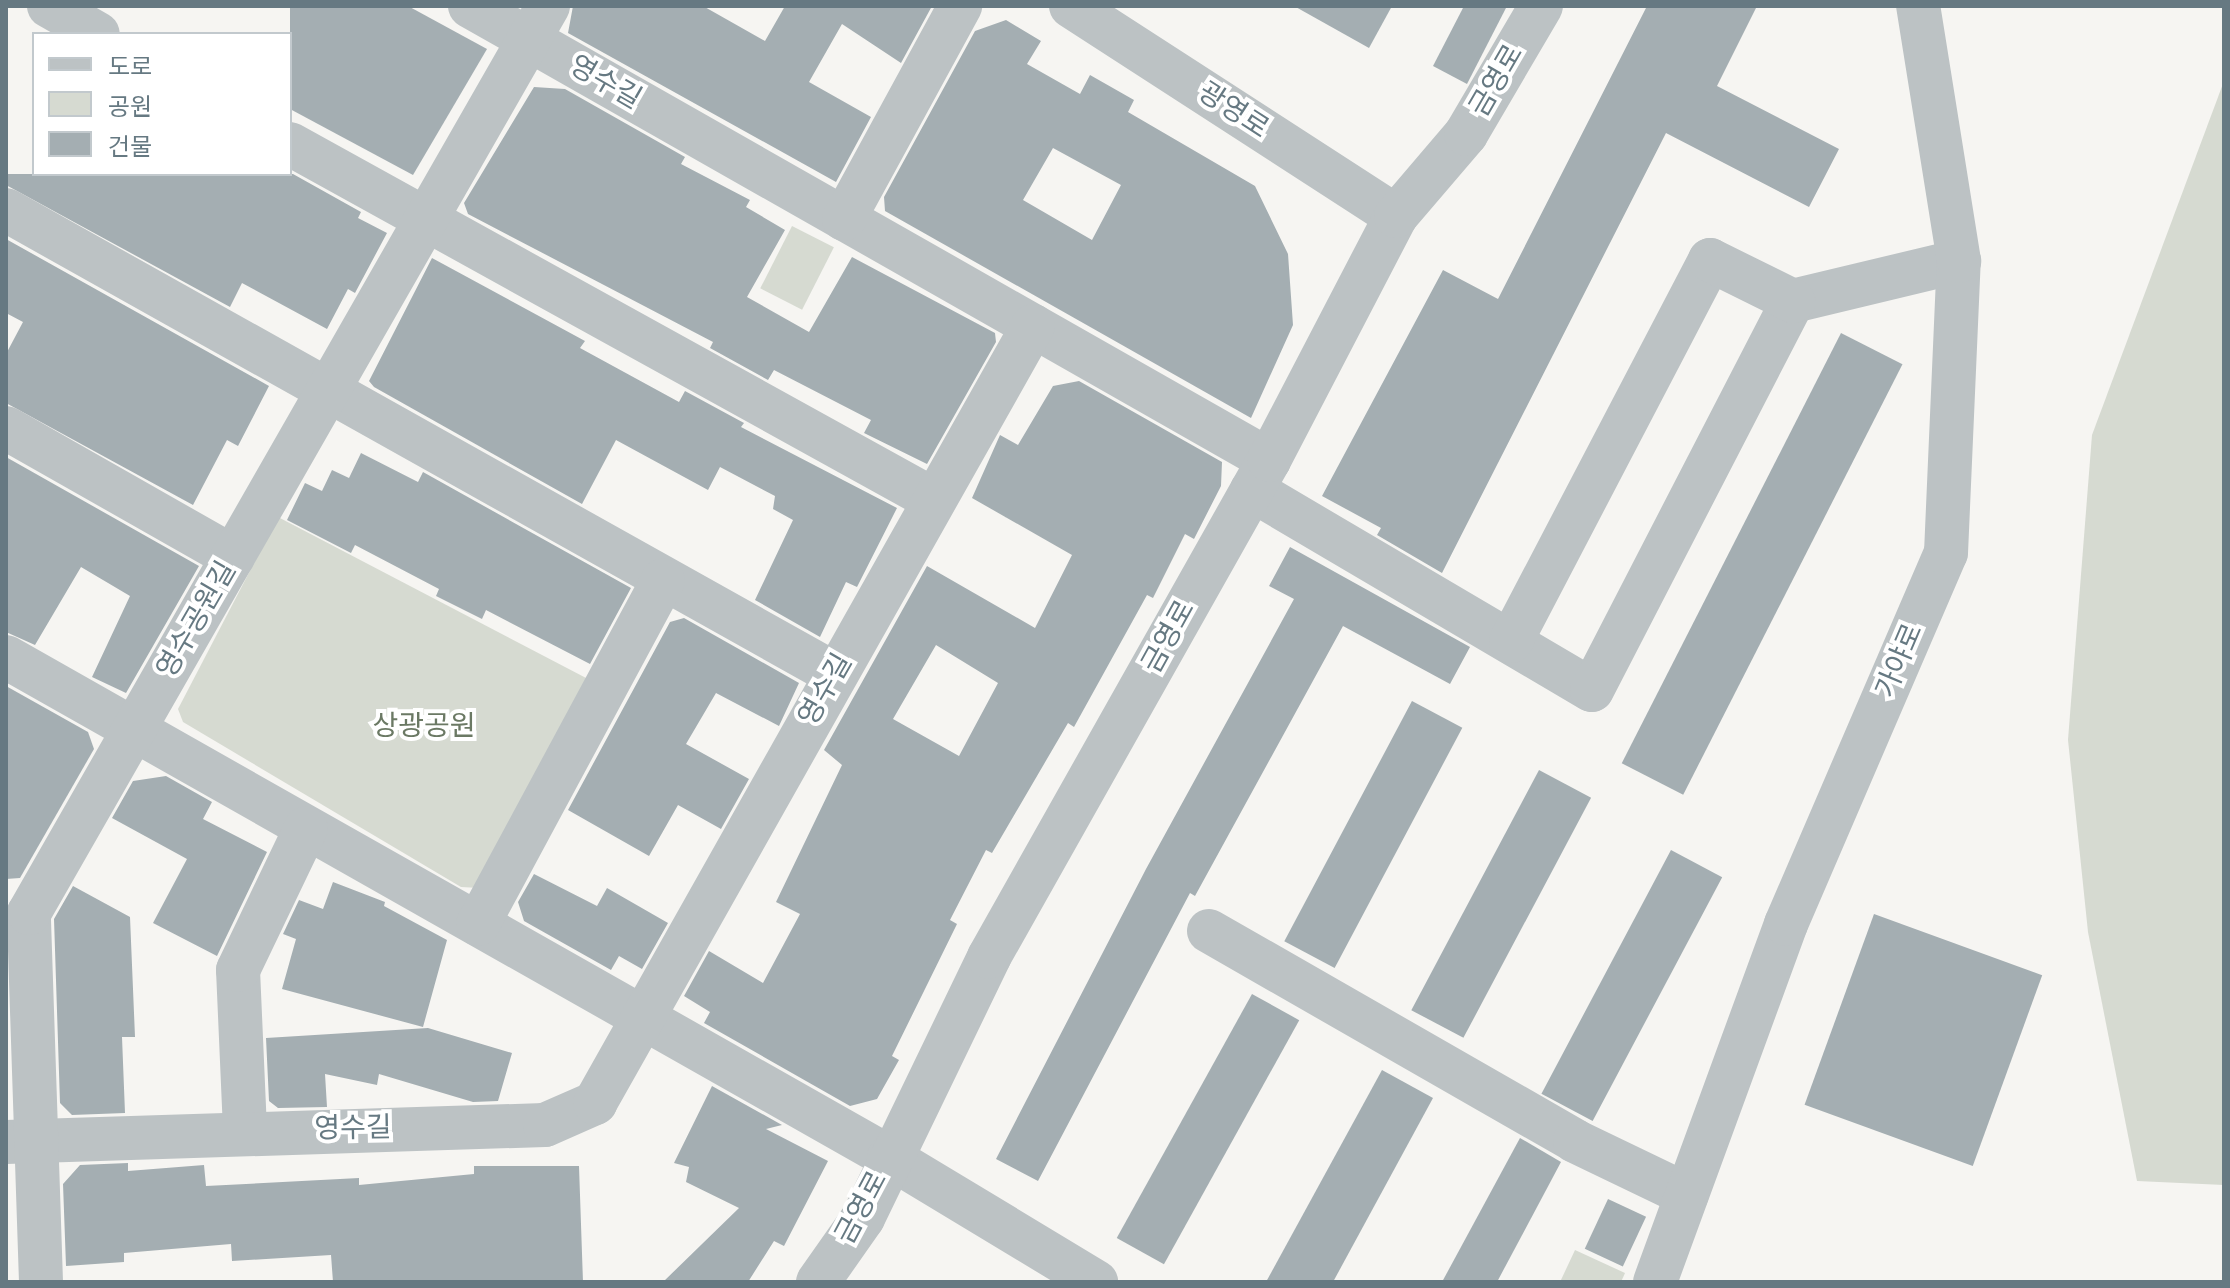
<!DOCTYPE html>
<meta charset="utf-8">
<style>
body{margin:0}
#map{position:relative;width:2230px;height:1288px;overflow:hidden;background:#f6f5f2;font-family:"Sofia Sans Condensed","Noto Sans KR",sans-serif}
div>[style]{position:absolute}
.green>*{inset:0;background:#d6dad1;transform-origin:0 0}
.building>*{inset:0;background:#a4aeb2;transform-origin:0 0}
.minor>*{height:44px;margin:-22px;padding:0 22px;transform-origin:22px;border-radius:22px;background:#bcc2c4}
span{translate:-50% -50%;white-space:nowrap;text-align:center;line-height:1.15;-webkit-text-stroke:8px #fff;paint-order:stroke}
.street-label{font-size:28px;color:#667982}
.park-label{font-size:28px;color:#6b7964}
.frame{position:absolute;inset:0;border:8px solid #667982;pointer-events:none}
.legend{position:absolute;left:32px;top:32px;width:260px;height:144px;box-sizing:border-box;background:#fff;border:2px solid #c2c9cd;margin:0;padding:10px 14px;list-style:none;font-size:24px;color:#667982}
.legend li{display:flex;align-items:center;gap:16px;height:40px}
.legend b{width:40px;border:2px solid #c2c9cd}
</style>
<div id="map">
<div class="green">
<i style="clip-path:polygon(2224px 81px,2224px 1185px,2137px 1181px,2088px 932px,2068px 740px,2092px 435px)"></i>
<i style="left:792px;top:226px;width:47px;height:70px;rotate:27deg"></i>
<i style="clip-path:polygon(278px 517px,588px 679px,480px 888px,461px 887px,183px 722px,178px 709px)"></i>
<i style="clip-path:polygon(1575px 1250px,1625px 1273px,1621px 1282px,1560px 1282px)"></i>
</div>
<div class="building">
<i style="clip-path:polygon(290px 6px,408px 6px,487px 49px,413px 175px,290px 109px)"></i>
<i style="clip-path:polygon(573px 6px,703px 6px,765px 41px,785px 6px,932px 6px,901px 63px,842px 24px,809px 82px,871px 117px,836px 182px,568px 33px)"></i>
<i style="clip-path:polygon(1294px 6px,1392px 6px,1369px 48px)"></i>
<i style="clip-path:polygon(1464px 6px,1507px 6px,1467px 84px,1433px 66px)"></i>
<i style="clip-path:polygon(1647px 6px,1757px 6px,1717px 86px,1839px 149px,1809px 207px,1666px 133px,1442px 573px,1377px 535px,1381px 528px,1322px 496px,1443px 270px,1498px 299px)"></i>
<i style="clip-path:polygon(evenodd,1006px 20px,1041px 41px,1027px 64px,1080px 94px,1090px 75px,1134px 100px,1128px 112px,1255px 186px,1288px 254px,1293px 325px,1251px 418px,885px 211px,884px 197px,975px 31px,1006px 20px,1053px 148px,1121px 185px,1092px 240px,1023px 200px,1053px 148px)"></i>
<i style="clip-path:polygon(534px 87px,565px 89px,685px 157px,681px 164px,750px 200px,746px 207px,785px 230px,747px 297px,809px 332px,852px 257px,995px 333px,996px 342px,927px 464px,864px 433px,871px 420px,774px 370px,768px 380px,710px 348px,713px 342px,468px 214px,464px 203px)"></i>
<i style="clip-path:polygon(6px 174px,293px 174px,361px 212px,358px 218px,387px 233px,355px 293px,348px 289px,327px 329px,242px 283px,230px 307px,6px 185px)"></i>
<i style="clip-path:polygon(6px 239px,269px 386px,238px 446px,227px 440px,193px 505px,6px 403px,6px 354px,23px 322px,6px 313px)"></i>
<i style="clip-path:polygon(432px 258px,585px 341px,580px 348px,679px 402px,685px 391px,744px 423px,741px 427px,897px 508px,857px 587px,846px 582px,820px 637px,755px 600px,793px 520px,773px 509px,775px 496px,720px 467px,708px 490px,616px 440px,582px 504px,374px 387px,369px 381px)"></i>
<i style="left:1841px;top:333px;width:69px;height:483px;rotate:27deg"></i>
<i style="clip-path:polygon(evenodd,1079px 381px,1222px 462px,1221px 486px,1194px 539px,1185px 534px,1153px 598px,1147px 595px,1074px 727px,1068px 723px,992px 853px,986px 850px,950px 920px,957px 924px,892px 1056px,899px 1060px,877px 1099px,850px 1106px,704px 1023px,710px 1012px,684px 996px,709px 951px,763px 983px,800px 914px,776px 902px,842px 765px,824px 750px,927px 566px,1035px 628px,1072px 555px,972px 498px,1000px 435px,1018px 445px,1053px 386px,1079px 381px,936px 645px,998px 683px,959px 756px,893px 719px,936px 645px)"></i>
<i style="clip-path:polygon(361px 453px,418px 482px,423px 472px,631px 588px,590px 664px,486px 610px,482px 619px,436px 596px,439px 589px,355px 545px,351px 553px,287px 520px,305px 483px,322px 491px,332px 470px,349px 478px)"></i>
<i style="clip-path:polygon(6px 457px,199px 566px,126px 693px,92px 677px,130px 596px,81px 567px,35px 645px,6px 632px)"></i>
<i style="clip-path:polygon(1290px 547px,1470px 647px,1450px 684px,1343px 626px,1195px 896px,1190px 893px,1038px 1181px,996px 1159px,1146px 869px,1294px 599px,1269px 586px)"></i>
<i style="clip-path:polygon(684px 618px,799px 683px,779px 726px,716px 693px,686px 744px,749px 779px,721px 829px,678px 805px,649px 856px,568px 810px,670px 622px)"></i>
<i style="clip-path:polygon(6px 686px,88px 732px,94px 749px,20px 878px,6px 879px)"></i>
<i style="left:1412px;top:701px;width:57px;height:272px;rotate:28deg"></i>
<i style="left:1539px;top:770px;width:59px;height:272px;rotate:28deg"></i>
<i style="clip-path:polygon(166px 776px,212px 802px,203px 819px,267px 852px,217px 956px,153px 923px,187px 859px,112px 818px,133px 781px)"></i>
<i style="left:1671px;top:850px;width:58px;height:276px;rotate:28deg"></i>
<i style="clip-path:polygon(534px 874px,597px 906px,607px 888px,668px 923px,642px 969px,619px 956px,611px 970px,524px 921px,518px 902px)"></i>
<i style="clip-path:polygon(333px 882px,385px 902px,384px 906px,447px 940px,423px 1027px,282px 989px,296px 939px,283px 934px,299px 900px,323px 909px)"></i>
<i style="clip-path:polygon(73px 886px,130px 917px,135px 1037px,122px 1037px,125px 1113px,72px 1115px,60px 1103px,54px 919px)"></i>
<i style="left:1874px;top:914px;width:179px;height:203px;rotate:20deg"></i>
<i style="left:1252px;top:994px;width:54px;height:279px;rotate:29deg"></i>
<i style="clip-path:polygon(428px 1028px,512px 1053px,498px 1101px,473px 1102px,379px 1074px,377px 1085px,325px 1074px,327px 1107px,278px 1108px,269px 1101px,266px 1038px)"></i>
<i style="clip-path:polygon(1382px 1070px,1433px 1098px,1333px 1282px,1266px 1282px)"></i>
<i style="clip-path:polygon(712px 1086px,782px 1125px,766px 1129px,828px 1161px,784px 1246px,774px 1241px,748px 1282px,663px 1282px,739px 1208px,686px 1182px,689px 1167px,674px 1163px)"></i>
<i style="clip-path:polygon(1520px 1138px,1561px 1162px,1497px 1282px,1442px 1282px)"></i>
<i style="clip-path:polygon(128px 1163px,128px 1171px,204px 1165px,206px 1186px,359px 1178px,359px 1185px,474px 1174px,474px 1166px,579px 1166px,583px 1282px,333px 1282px,331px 1255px,232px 1261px,231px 1244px,124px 1253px,124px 1262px,66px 1266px,63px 1184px,80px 1165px)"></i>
<i style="left:1608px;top:1199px;width:42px;height:55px;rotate:25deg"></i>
</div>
<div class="minor">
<i style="left:49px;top:6px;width:56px;rotate:29.7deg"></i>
<i style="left:470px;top:6px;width:919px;rotate:29.61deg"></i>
<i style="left:1071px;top:6px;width:387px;rotate:32.9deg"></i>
<i style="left:290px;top:144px;width:736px;rotate:28.93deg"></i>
<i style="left:6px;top:210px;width:950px;rotate:29.24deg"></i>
<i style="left:844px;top:219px;width:243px;rotate:-61.4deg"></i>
<i style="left:6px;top:428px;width:261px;rotate:29.6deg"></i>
<i style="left:1252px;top:490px;width:394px;rotate:30.5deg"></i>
<i style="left:1592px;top:690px;width:438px;rotate:-62.7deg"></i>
<i style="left:1793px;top:301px;width:171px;rotate:-13.5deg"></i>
<i style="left:1511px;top:641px;width:430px;rotate:-62.4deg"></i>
<i style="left:1710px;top:260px;width:93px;rotate:26.3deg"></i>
<i style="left:6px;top:657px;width:1015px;rotate:29.52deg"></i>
<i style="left:889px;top:1157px;width:242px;rotate:31.1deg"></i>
<i style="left:478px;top:924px;width:390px;rotate:-61.7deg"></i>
<i style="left:1209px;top:931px;width:422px;rotate:29.8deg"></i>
<i style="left:1575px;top:1141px;width:124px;rotate:25.7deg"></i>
<i style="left:245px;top:1130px;width:160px;rotate:-92.5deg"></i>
<i style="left:238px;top:970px;width:157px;rotate:-64.4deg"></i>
<i style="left:6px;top:1142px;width:539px;rotate:-1.81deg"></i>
<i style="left:545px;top:1125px;width:55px;rotate:-23.7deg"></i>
<i style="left:595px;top:1103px;width:892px;rotate:-60.59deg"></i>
<i style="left:41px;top:1282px;width:369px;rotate:-91.9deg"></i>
<i style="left:29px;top:913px;width:1045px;rotate:-60.22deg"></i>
<i style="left:818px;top:1282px;width:78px;rotate:-54.9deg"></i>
<i style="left:863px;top:1218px;width:290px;rotate:-64.2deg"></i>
<i style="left:989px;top:957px;width:570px;rotate:-60.6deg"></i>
<i style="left:1269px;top:460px;width:275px;rotate:-62.5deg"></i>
<i style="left:1396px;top:216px;width:108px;rotate:-49.5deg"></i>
<i style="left:1466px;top:134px;width:148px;rotate:-59.6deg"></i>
<i style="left:1655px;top:1282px;width:381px;rotate:-69.9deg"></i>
<i style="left:1786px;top:924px;width:404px;rotate:-66.7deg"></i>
<i style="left:1946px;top:553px;width:292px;rotate:-87.5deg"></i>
<i style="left:1959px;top:261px;width:258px;rotate:-99.1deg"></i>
</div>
<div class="street-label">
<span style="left:1497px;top:81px;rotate:-60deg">금영로</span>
<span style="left:605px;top:83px;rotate:30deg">영수길</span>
<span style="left:1233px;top:111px;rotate:33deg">광영로</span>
<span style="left:197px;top:620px;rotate:-60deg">영수공원길</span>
<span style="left:1169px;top:637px;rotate:-61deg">금영로</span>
<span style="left:1900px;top:661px;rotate:-67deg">가야로</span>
<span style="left:826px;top:690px;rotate:-60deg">영수길</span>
<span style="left:353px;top:1129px;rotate:-1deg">영수길</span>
<span style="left:862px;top:1208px;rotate:-62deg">금영로</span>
</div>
<div class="park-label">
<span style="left:424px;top:727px">상광공원</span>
</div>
<div class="frame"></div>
<ul class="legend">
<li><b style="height:10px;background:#bcc2c4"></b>도로</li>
<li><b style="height:22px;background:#d6dad1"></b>공원</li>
<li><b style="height:22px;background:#a4aeb2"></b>건물</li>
</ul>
</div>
